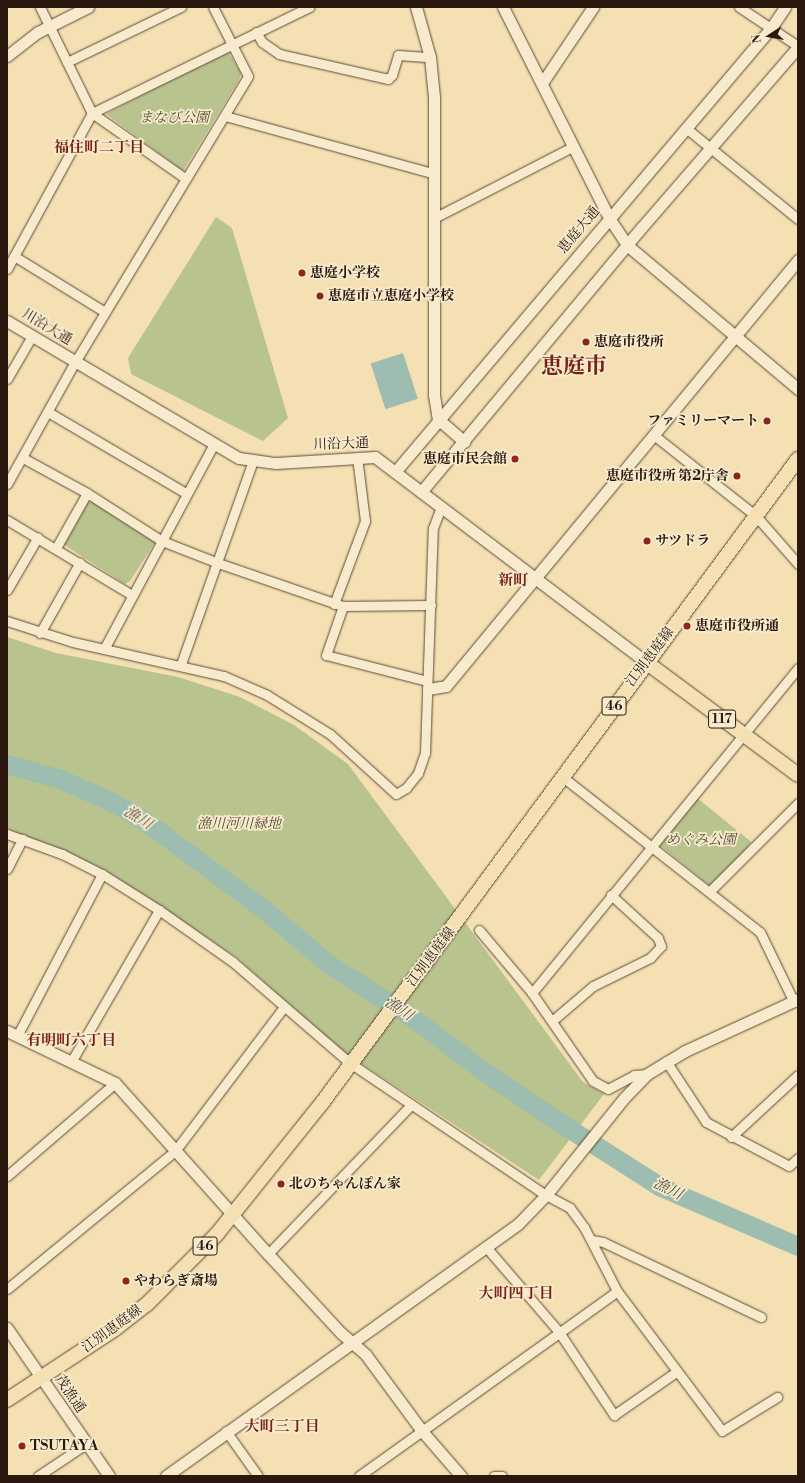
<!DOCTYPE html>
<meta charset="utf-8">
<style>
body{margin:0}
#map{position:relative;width:805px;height:1483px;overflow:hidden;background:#f4e0b2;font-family:"Libre Bodoni","Noto Serif JP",serif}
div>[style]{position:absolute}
.green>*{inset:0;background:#b9c38e;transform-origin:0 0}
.water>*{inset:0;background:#9cbdb0;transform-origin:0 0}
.river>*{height:19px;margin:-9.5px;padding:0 9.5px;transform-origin:9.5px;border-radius:9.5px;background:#9cbdb0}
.roads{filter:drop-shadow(0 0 1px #5d4a37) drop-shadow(0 0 1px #5d4a37)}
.minor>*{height:9px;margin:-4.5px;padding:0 4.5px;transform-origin:4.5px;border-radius:4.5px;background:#f8ebcd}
.tertiary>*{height:11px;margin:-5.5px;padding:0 5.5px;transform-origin:5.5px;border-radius:5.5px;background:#f8ebcd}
.primary>*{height:14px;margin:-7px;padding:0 7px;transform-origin:7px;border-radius:7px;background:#f4e0b2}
.dots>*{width:11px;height:11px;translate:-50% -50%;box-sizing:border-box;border:2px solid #f8ebcd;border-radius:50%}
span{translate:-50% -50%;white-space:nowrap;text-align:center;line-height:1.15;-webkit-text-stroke:3.5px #f8ebcd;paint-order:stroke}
.shield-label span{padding:1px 3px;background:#f8ebcd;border:1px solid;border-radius:3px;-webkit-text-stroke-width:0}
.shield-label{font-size:13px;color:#2b180e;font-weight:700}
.park-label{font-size:14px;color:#564b34;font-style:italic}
.street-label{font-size:14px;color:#2b180e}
.poi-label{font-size:14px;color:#2b180e;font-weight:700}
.left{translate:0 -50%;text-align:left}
.right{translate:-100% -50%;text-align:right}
.neighbourhood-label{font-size:15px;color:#7a1f14;font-weight:700}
.water-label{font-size:15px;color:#535247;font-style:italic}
.town-label{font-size:22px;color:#7a1f14;font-weight:700}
.frame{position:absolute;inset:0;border:8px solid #2b180e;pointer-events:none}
.north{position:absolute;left:749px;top:16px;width:40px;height:40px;-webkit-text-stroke:3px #f8ebcd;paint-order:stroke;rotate:258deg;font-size:11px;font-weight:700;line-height:16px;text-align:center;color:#2b180e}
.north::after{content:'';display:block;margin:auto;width:14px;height:18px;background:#2b180e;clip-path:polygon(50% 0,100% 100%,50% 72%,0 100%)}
</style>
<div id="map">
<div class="green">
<i style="clip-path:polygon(227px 50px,241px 73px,239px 80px,183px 171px,106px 114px)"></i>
<i style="clip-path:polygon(216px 217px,232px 228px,288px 418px,263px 441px,131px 374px,128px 358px)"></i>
<i style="clip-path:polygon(92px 502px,156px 541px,130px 581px,125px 584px,63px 544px,86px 503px)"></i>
<i style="clip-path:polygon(7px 637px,56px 653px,178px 677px,240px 697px,294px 725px,348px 764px,583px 1082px,604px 1094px,539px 1180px,342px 1051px,236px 957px,159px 905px,98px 867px,7px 828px)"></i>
<i style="left:697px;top:798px;width:70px;height:60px;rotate:39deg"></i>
</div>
<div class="water">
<i style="left:403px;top:353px;width:48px;height:34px;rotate:72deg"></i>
</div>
<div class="river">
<i style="left:7px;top:764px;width:55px;rotate:15.8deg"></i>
<i style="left:60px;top:779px;width:55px;rotate:23.7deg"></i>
<i style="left:110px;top:801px;width:40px;rotate:29.7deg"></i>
<i style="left:145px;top:821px;width:151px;rotate:36.6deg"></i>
<i style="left:266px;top:911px;width:80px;rotate:40.4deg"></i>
<i style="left:327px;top:963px;width:102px;rotate:32.6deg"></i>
<i style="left:413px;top:1018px;width:90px;rotate:36.9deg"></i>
<i style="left:485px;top:1072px;width:93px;rotate:34deg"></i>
<i style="left:562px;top:1124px;width:117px;rotate:32.5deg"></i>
<i style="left:661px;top:1187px;width:149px;rotate:23.3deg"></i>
</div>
<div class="roads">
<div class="minor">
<i style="left:40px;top:7px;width:118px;rotate:63.9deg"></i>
<i style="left:92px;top:113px;width:113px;rotate:35deg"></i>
<i style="left:739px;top:7px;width:71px;rotate:33.5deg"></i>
<i style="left:256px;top:32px;width:12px;rotate:59deg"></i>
<i style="left:262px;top:42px;width:21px;rotate:35deg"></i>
<i style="left:279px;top:54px;width:112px;rotate:12.9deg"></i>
<i style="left:388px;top:79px;width:6px;rotate:-45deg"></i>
<i style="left:392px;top:75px;width:21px;rotate:-73deg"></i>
<i style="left:398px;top:55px;width:32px;rotate:4deg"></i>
<i style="left:67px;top:62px;width:127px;rotate:-25.8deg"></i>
<i style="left:225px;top:116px;width:215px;rotate:15.4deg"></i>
<i style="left:686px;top:128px;width:144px;rotate:39.1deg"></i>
<i style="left:434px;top:218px;width:157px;rotate:-27.2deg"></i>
<i style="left:14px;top:256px;width:107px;rotate:31.6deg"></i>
<i style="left:7px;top:269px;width:178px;rotate:-61.4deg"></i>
<i style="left:92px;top:113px;width:242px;rotate:-26deg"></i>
<i style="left:7px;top:379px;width:50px;rotate:-59.8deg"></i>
<i style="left:48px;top:412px;width:161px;rotate:30.5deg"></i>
<i style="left:655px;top:436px;width:129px;rotate:38.4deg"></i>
<i style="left:756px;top:516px;width:64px;rotate:48.8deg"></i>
<i style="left:23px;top:458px;width:73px;rotate:28.7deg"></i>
<i style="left:87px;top:493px;width:89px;rotate:32.6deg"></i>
<i style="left:162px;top:541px;width:60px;rotate:21.4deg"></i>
<i style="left:218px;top:563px;width:132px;rotate:19deg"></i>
<i style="left:343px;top:606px;width:88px;rotate:-0.7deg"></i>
<i style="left:7px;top:484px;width:140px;rotate:-60.9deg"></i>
<i style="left:75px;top:362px;width:334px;rotate:-58.8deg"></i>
<i style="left:248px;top:76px;width:77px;rotate:-116.9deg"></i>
<i style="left:7px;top:520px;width:146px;rotate:31deg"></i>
<i style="left:56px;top:548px;width:63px;rotate:-60.6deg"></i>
<i style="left:7px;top:590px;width:61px;rotate:-59.7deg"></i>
<i style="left:334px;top:604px;width:89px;rotate:-69.5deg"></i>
<i style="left:365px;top:521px;width:64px;rotate:-97.1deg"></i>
<i style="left:343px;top:606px;width:52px;rotate:109.1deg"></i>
<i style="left:326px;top:655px;width:104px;rotate:14.4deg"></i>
<i style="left:7px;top:621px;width:69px;rotate:17.7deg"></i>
<i style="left:73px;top:642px;width:155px;rotate:12.7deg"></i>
<i style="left:224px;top:676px;width:47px;rotate:23.8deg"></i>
<i style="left:267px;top:695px;width:74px;rotate:31.8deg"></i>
<i style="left:330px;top:734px;width:89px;rotate:42.3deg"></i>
<i style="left:396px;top:794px;width:12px;rotate:-31deg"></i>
<i style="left:406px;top:788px;width:19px;rotate:-51deg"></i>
<i style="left:418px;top:773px;width:21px;rotate:-71deg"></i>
<i style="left:425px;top:753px;width:225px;rotate:-88deg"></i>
<i style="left:433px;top:528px;width:22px;rotate:-69deg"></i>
<i style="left:40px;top:633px;width:81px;rotate:-60.6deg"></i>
<i style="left:104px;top:649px;width:233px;rotate:-61.8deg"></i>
<i style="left:181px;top:664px;width:215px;rotate:-70.5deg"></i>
<i style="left:564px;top:778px;width:249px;rotate:38.2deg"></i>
<i style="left:760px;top:932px;width:78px;rotate:64.1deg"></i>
<i style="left:7px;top:834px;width:59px;rotate:20deg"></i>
<i style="left:62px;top:854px;width:45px;rotate:26.6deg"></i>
<i style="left:102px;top:874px;width:67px;rotate:32.3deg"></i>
<i style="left:159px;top:910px;width:90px;rotate:35.1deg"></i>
<i style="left:233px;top:962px;width:155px;rotate:40.8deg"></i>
<i style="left:350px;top:1063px;width:236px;rotate:34deg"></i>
<i style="left:546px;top:1195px;width:27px;rotate:28deg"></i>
<i style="left:570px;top:1208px;width:24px;rotate:54deg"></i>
<i style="left:584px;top:1227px;width:72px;rotate:62.7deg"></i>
<i style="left:617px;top:1291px;width:175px;rotate:53.1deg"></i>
<i style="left:722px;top:1431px;width:65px;rotate:-31.7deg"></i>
<i style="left:7px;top:869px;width:34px;rotate:-63deg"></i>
<i style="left:710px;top:891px;width:124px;rotate:-45deg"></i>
<i style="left:479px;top:930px;width:82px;rotate:49.9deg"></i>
<i style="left:532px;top:993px;width:107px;rotate:55.3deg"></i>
<i style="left:593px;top:1081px;width:17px;rotate:28deg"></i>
<i style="left:608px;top:1089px;width:30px;rotate:-28deg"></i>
<i style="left:634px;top:1075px;width:13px;rotate:-4deg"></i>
<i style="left:532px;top:993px;width:420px;rotate:-50.7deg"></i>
<i style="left:552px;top:1021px;width:54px;rotate:-40.5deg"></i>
<i style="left:593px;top:986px;width:64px;rotate:-26.2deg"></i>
<i style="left:650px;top:958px;width:16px;rotate:-47deg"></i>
<i style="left:661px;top:946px;width:9px;rotate:-111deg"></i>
<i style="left:658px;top:938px;width:64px;rotate:-137.5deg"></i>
<i style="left:17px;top:1036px;width:183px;rotate:-62.3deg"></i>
<i style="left:666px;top:1061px;width:73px;rotate:56.7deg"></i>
<i style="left:706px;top:1122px;width:94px;rotate:27.9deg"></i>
<i style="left:789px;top:1166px;width:12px;rotate:-42deg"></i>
<i style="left:71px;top:1062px;width:176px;rotate:-59.9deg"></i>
<i style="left:731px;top:1137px;width:91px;rotate:-42.8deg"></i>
<i style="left:7px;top:1176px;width:143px;rotate:-40.7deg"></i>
<i style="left:592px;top:1240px;width:11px;rotate:10deg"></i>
<i style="left:603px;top:1242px;width:175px;rotate:25.4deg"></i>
<i style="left:486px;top:1247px;width:112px;rotate:49.3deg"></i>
<i style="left:559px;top:1332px;width:100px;rotate:56.5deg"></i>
<i style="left:614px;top:1415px;width:75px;rotate:-34.7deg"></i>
<i style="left:268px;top:1254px;width:207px;rotate:-46.2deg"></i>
<i style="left:7px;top:1289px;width:217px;rotate:-39.4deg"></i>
<i style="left:175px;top:1151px;width:181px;rotate:-52.9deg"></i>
<i style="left:226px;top:1431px;width:55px;rotate:54.6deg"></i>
<i style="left:38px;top:1476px;width:58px;rotate:-33.7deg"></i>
<i style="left:359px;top:1476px;width:317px;rotate:-35.6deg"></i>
<i style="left:494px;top:1476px;width:8px"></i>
</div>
<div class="tertiary">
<i style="left:416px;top:7px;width:52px;rotate:74.4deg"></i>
<i style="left:430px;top:57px;width:40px;rotate:84.3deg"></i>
<i style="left:434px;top:97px;width:298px;rotate:90deg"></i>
<i style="left:434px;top:395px;width:24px;rotate:81deg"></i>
<i style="left:438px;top:419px;width:35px;rotate:41deg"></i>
<i style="left:503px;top:7px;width:236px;rotate:63.3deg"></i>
<i style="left:609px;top:218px;width:32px;rotate:56deg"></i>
<i style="left:627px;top:245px;width:224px;rotate:40.1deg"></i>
<i style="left:7px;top:56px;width:39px;rotate:-38deg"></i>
<i style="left:38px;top:32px;width:56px;rotate:-26.6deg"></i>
<i style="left:542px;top:83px;width:92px;rotate:-56.1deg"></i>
<i style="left:7px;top:321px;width:269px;rotate:30.6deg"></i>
<i style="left:239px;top:458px;width:37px;rotate:8deg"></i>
<i style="left:276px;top:463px;width:99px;rotate:-3.5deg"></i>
<i style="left:375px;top:457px;width:340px;rotate:37.1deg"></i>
<i style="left:395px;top:472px;width:582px;rotate:-49.74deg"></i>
<i style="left:771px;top:28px;width:25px;rotate:-56deg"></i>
<i style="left:421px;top:492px;width:345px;rotate:-50.2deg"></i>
<i style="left:642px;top:227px;width:238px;rotate:-49.1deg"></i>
<i style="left:428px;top:689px;width:18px;rotate:-9deg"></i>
<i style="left:446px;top:686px;width:553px;rotate:-50.43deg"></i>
<i style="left:7px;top:1031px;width:120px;rotate:25.7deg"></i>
<i style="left:115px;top:1083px;width:229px;rotate:48.2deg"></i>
<i style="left:268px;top:1254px;width:108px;rotate:47.3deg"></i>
<i style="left:341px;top:1333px;width:33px;rotate:41deg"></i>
<i style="left:366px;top:1355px;width:94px;rotate:53.6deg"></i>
<i style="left:422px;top:1431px;width:60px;rotate:49.1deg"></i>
<i style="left:7px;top:1328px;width:180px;rotate:55.4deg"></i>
<i style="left:166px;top:1476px;width:433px;rotate:-35.6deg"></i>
<i style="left:518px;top:1224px;width:40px;rotate:-46deg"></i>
<i style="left:546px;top:1195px;width:124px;rotate:-51.2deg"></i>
<i style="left:624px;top:1098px;width:33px;rotate:-46deg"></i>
<i style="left:647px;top:1074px;width:44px;rotate:-31.2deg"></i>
<i style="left:685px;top:1051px;width:124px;rotate:-24.7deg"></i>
</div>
<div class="primary">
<i style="left:646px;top:662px;width:189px;rotate:36.6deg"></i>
<i style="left:7px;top:1400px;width:129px;rotate:-33.3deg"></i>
<i style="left:115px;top:1329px;width:41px;rotate:-38deg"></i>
<i style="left:147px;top:1304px;width:99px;rotate:-45deg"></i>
<i style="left:217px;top:1234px;width:168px;rotate:-51.3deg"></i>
<i style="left:322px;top:1103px;width:801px;rotate:-53.53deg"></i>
</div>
</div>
<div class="dots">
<i style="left:302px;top:273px;background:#8f2418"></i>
<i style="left:320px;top:296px;background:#8f2418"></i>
<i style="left:586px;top:342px;background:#8f2418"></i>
<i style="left:767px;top:421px;background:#8f2418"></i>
<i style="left:515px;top:459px;background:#8f2418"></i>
<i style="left:737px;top:476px;background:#8f2418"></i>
<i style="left:647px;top:541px;background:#8f2418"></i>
<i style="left:687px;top:626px;background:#8f2418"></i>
<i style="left:281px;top:1184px;background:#8f2418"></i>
<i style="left:126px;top:1281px;background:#8f2418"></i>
<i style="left:22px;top:1446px;background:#8f2418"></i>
</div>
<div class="shield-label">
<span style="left:614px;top:706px">46</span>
<span style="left:722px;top:719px">117</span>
<span style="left:205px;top:1246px">46</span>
</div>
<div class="park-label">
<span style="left:174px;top:118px">まなび公園</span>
<span style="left:239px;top:824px">漁川河川緑地</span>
<span style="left:701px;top:840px">めぐみ公園</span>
</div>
<div class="street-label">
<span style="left:579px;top:230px;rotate:-50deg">恵庭大通</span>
<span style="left:47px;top:327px;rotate:31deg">川沿大通</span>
<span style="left:341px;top:444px;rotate:-2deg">川沿大通</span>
<span style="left:650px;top:657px;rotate:-53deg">江別恵庭線</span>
<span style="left:431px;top:957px;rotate:-53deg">江別恵庭線</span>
<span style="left:112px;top:1329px;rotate:-36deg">江別恵庭線</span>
<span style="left:70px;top:1394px;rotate:56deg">茂漁通</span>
</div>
<div class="poi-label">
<span class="left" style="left:310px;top:273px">恵庭小学校</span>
<span class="left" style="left:328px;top:296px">恵庭市立恵庭小学校</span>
<span class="left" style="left:594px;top:342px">恵庭市役所</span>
<span class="right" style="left:759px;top:421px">ファミリーマート</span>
<span class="right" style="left:507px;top:459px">恵庭市民会館</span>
<span class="right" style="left:729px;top:476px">恵庭市役所 第2庁舎</span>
<span class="left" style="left:655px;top:541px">サツドラ</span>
<span class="left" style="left:695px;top:626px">恵庭市役所通</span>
<span class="left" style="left:289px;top:1184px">北のちゃんぽん家</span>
<span class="left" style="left:134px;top:1281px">やわらぎ斎場</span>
<span class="left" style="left:30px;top:1446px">TSUTAYA</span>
</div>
<div class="neighbourhood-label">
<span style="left:99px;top:148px">福住町二丁目</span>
<span style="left:513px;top:581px">新町</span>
<span style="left:71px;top:1041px">有明町六丁目</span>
<span style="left:516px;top:1294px">大町四丁目</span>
<span style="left:282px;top:1427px">大町三丁目</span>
</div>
<div class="water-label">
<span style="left:138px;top:818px;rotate:32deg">漁川</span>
<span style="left:399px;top:1009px;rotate:33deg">漁川</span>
<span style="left:668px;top:1189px;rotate:26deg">漁川</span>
</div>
<div class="town-label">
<span style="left:574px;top:367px">恵庭市</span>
</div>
<div class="frame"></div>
<div class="north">N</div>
</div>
